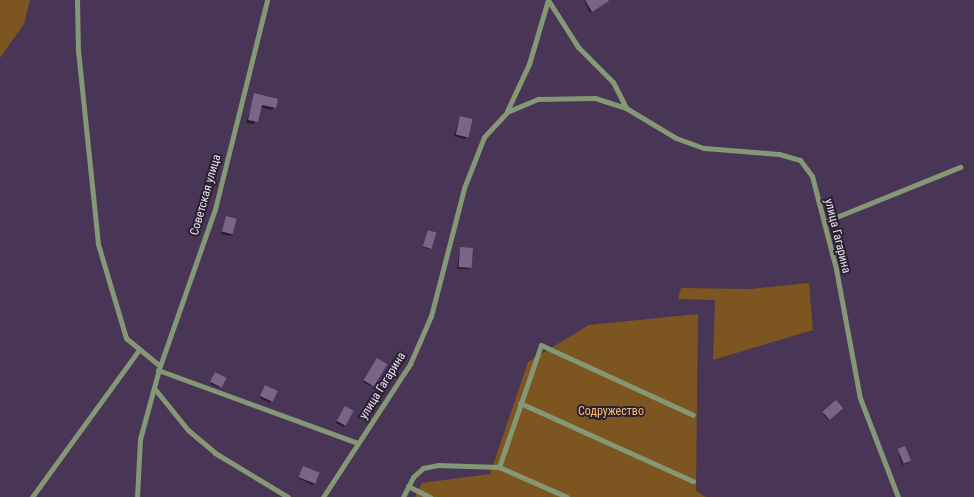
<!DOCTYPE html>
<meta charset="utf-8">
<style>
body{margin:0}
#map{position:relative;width:974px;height:497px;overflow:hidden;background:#493555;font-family:"Roboto Condensed",sans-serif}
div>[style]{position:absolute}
.green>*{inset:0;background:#7c5520}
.shadow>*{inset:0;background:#0007;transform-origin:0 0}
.building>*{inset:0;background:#7a6588;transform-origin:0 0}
.minor>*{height:5px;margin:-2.5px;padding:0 2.5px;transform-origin:2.5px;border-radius:2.5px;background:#859875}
span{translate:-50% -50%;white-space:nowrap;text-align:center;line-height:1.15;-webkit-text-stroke:4px #2a2130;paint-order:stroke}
.street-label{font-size:12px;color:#eadff3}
.park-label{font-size:12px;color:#fdbe6e}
</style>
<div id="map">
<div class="green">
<i style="clip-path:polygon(0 0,30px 0,24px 24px,0 58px)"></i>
<i style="clip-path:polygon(809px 283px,813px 330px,713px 360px,715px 300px,678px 299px,681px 288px,750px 289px)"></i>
<i style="clip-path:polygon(698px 314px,696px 491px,706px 497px,415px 497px,422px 483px,490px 474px,528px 362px,589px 325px)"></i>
</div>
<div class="shadow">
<i style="clip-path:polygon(584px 0,607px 0,590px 13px)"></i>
<i style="clip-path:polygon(255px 95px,274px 107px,272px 110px,260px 107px,254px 124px,246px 123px)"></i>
<i style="clip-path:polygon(460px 117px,467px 137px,465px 139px,454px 136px)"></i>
<i style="clip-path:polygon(226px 218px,233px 234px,231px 236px,221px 234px)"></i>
<i style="clip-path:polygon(428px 232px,431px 248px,429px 249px,423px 247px)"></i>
<i style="clip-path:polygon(460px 249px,470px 268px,468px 269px,457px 269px)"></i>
<i style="clip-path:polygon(376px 361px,385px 364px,371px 386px,363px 382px)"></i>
<i style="clip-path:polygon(214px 375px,225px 378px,220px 388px,210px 384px)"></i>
<i style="clip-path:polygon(264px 388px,272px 401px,270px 403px,260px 398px)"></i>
<i style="left:836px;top:402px;width:8px;height:18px;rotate:45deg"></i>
<i style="clip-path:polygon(345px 408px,345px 425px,344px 427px,336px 423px)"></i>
<i style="clip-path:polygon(898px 450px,909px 461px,908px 463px,902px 465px)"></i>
<i style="clip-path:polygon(302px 469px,314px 483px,313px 485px,298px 478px)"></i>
</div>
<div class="building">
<i style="clip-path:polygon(585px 0,608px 0,609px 1px,592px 12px)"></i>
<i style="clip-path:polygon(254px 93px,278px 99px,276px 108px,262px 105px,258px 122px,248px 120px)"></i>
<i style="left:460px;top:116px;width:13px;height:19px;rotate:13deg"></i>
<i style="left:226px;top:216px;width:11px;height:16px;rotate:15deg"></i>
<i style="left:428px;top:230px;width:9px;height:17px;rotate:18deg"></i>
<i style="left:460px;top:247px;width:13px;height:20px;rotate:4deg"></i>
<i style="left:377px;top:358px;width:12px;height:26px;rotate:31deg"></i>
<i style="left:215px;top:372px;width:13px;height:11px;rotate:27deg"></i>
<i style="left:265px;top:385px;width:14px;height:12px;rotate:25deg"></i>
<i style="left:836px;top:400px;width:11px;height:18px;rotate:49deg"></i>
<i style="left:345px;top:406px;width:10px;height:17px;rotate:29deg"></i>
<i style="left:905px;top:446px;width:16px;height:8px;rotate:68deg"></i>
<i style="left:303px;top:466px;width:18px;height:12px;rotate:22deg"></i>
</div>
<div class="minor">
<i style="left:77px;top:0;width:50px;rotate:88.9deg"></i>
<i style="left:78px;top:50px;width:195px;rotate:84.1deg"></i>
<i style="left:98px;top:244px;width:98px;rotate:73.4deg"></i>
<i style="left:126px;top:338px;width:44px;rotate:39.5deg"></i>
<i style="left:160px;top:366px;width:166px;rotate:-70.7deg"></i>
<i style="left:215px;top:209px;width:215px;rotate:-76deg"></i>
<i style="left:548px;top:0;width:56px;rotate:57.4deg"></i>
<i style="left:578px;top:47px;width:49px;rotate:45deg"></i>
<i style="left:613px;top:82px;width:29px;rotate:63deg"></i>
<i style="left:507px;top:111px;width:52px;rotate:-64.9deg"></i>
<i style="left:529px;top:64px;width:67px;rotate:-73.5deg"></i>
<i style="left:824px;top:222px;width:147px;rotate:-22deg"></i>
<i style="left:158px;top:370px;width:213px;rotate:20.1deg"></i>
<i style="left:154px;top:388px;width:54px;rotate:51deg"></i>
<i style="left:188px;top:430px;width:35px;rotate:40deg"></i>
<i style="left:215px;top:453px;width:85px;rotate:31.1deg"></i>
<i style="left:520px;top:403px;width:190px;rotate:24.3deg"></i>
<i style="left:499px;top:467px;width:74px;rotate:23.8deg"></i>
<i style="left:408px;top:486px;width:25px;rotate:27deg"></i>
<i style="left:32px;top:497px;width:180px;rotate:-54deg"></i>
<i style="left:137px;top:497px;width:58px;rotate:-87deg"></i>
<i style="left:140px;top:439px;width:73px;rotate:-74.8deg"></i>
<i style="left:323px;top:497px;width:159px;rotate:-56.8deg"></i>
<i style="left:410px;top:364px;width:52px;rotate:-66.4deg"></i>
<i style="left:431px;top:316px;width:132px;rotate:-75.5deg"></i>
<i style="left:464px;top:188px;width:55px;rotate:-68.6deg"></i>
<i style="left:484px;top:137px;width:34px;rotate:-47deg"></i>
<i style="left:507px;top:112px;width:34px;rotate:-23deg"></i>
<i style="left:538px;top:99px;width:57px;rotate:-1deg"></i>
<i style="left:595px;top:98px;width:33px;rotate:18deg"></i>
<i style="left:626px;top:108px;width:58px;rotate:31deg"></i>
<i style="left:676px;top:138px;width:30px;rotate:20deg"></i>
<i style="left:704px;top:148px;width:75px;rotate:4.6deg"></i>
<i style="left:779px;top:154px;width:22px;rotate:16deg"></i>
<i style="left:800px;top:160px;width:20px;rotate:53deg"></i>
<i style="left:812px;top:176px;width:96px;rotate:75.5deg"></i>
<i style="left:836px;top:269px;width:131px;rotate:79.5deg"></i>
<i style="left:860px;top:398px;width:106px;rotate:69deg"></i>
<i style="left:403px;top:497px;width:22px;rotate:-63deg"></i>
<i style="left:413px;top:477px;width:13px;rotate:-42deg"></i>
<i style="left:423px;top:468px;width:15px;rotate:-11deg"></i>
<i style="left:438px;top:465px;width:61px;rotate:1.9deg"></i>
<i style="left:499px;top:467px;width:129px;rotate:-71deg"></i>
<i style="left:541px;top:345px;width:167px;rotate:24.7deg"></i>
</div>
<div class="street-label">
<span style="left:206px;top:195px;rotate:-74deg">Советская улица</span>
<span style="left:837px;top:236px;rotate:76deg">улица Гагарина</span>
<span style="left:383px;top:386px;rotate:-58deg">улица Гагарина</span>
</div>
<div class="park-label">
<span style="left:611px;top:412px">Содружество</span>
</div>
</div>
